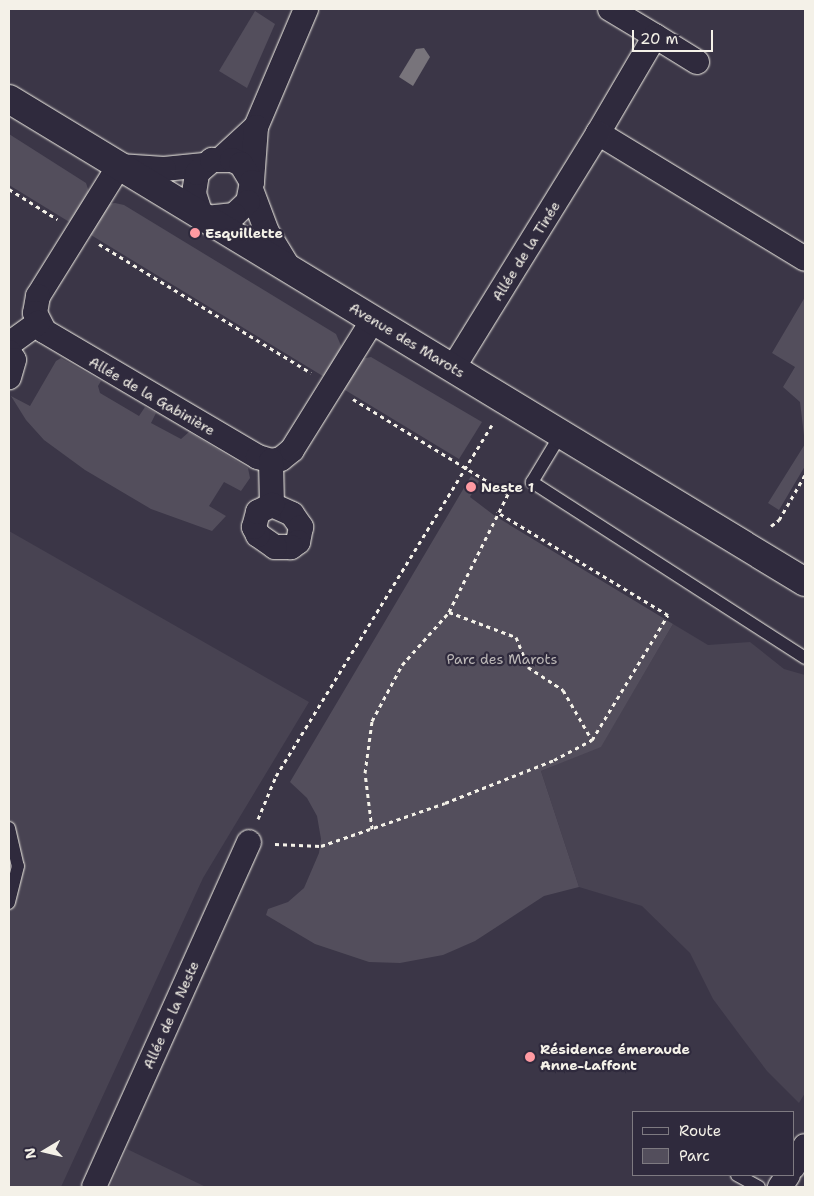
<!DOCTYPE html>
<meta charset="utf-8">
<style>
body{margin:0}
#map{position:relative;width:814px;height:1196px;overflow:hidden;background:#3b3647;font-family:"Shantell Sans",sans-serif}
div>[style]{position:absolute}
.built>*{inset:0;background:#484352}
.green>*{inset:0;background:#534e5c}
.water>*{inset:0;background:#78747b}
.path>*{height:3px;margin-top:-1.5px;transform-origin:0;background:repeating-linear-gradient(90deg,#f4f1e8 0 4px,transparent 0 8px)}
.roads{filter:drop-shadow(0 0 1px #f4f1e8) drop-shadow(0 0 1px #f4f1e8)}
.service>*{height:12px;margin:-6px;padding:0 6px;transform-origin:6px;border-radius:6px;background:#2f2a3d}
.minor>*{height:24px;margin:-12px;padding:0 12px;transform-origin:12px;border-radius:12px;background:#2f2a3d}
.tertiary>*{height:28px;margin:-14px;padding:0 14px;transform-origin:14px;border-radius:14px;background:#2f2a3d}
.dots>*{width:14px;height:14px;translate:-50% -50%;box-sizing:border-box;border:2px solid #2f2a3d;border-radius:50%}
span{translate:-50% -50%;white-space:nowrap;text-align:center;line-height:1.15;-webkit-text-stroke:4.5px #2f2a3d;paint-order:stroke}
.poi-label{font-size:14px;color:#f4f1e8;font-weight:700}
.left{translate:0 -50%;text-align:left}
.street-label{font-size:14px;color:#f4f1e8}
.park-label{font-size:14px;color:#bcb8b7}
.frame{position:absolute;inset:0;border:10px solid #f4f1e8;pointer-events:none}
.legend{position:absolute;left:632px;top:1111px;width:162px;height:65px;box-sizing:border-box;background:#2f2a3d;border:1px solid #7e7a81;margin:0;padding:6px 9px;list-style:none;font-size:15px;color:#f4f1e8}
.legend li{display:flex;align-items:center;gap:10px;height:25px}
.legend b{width:25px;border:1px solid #7e7a81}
.north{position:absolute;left:20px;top:1126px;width:50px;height:50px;-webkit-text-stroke:4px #2f2a3d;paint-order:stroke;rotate:261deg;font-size:14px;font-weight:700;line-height:20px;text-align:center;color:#f4f1e8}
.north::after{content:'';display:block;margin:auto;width:18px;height:22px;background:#f4f1e8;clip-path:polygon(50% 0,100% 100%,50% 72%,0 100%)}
.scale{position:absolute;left:632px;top:30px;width:81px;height:22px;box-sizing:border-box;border:2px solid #f4f1e8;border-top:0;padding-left:6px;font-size:15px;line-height:18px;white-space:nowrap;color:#f4f1e8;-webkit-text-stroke:4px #2f2a3d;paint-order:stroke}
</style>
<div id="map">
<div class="built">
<i style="clip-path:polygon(9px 531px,309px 702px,203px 878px,61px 1187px,9px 1187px)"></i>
<i style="clip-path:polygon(673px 624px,708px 645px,750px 642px,784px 669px,805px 675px,805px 1093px,799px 1103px,767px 1071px,742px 1038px,713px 999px,690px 953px,642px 906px,579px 887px,541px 771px,601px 746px)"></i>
<i style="clip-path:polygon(127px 1149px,206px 1187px,110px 1187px)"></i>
</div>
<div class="green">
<i style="clip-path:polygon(255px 11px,275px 24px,247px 88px,219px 71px)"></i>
<i style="clip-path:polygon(9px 134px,86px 183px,89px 192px,71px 223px,9px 185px)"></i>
<i style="clip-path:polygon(115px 203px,124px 205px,336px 334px,342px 348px,326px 378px,86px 232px,108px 204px)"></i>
<i style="clip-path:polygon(805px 297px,805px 466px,779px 510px,768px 503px,805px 444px,800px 402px,783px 387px,795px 367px,772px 353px)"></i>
<i style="clip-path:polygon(371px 357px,482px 422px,459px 459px,340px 387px,361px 359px)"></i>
<i style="clip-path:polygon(61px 358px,101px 381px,98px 386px,100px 393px,139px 416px,145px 407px,156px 413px,151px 423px,181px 439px,189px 432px,248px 468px,250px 478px,241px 491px,224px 482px,209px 506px,226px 516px,212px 531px,151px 509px,85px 470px,44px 440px,26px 420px,11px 396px,30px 406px,56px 361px)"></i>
<i style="clip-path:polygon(471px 476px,479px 481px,470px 497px,495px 516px,673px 624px,601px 747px,541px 771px,579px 887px,544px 896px,475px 941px,443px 955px,400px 963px,369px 962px,315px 944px,266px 915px,268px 909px,288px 902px,304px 888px,319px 853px,321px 839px,317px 816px,307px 798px,290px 782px)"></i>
</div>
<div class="water">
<i style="clip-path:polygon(424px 48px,430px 57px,413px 86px,399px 77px,416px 49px)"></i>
</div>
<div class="path">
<i style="left:9px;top:189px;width:57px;rotate:32deg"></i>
<i style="left:99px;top:244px;width:248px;rotate:31.3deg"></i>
<i style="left:353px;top:399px;width:182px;rotate:31.5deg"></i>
<i style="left:508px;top:494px;width:132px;rotate:116.6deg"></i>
<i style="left:449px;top:612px;width:72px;rotate:20.5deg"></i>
<i style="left:516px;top:637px;width:32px;rotate:68deg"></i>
<i style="left:528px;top:667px;width:42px;rotate:33.3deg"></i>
<i style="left:563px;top:690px;width:58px;rotate:59.9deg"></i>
<i style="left:771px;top:526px;width:10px;rotate:-37deg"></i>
<i style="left:779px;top:520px;width:52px;rotate:-60deg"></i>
<i style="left:258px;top:819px;width:47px;rotate:-67.3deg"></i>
<i style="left:276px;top:776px;width:412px;rotate:-58.4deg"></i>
<i style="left:372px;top:829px;width:56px;rotate:-97.1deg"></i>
<i style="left:365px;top:773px;width:52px;rotate:-82.3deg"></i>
<i style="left:372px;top:721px;width:64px;rotate:-61.8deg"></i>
<i style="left:402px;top:665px;width:71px;rotate:-48.4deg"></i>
<i style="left:275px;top:844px;width:46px;rotate:2.5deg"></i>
<i style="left:321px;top:846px;width:131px;rotate:-19.1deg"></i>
<i style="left:445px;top:803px;width:117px;rotate:-21.5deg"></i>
<i style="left:554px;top:760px;width:43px;rotate:-27.8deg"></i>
<i style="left:592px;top:740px;width:146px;rotate:-58.7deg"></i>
<i style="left:668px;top:615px;width:200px;rotate:-148.9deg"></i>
</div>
<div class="roads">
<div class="service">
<i style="left:561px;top:434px;width:56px;rotate:121.1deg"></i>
<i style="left:532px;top:482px;width:325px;rotate:32.8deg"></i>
<i style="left:9px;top:828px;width:39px;rotate:77deg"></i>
<i style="left:18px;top:866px;width:38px;rotate:104deg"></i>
<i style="left:737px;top:1175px;width:25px;rotate:29deg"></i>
</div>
<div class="minor">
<i style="left:610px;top:9px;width:52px;rotate:31deg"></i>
<i style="left:697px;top:62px;width:49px;rotate:-148.2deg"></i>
<i style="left:655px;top:36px;width:113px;rotate:120.4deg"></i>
<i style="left:598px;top:133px;width:242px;rotate:31.3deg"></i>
<i style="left:256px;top:127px;width:128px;rotate:-67deg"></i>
<i style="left:222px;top:158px;width:46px;rotate:-42.4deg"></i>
<i style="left:256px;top:127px;width:55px;rotate:94.2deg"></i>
<i style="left:204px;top:165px;width:40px;rotate:174.3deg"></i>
<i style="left:164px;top:169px;width:45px;rotate:-176.2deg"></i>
<i style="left:119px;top:166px;width:153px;rotate:121.9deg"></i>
<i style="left:38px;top:296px;width:17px;rotate:100deg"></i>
<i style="left:35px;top:313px;width:20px;rotate:63deg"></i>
<i style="left:44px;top:331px;width:248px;rotate:30.5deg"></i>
<i style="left:258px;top:457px;width:14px;rotate:17deg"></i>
<i style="left:271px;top:461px;width:10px;rotate:-11deg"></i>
<i style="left:281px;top:459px;width:14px;rotate:-39deg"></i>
<i style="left:292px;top:450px;width:153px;rotate:-58.1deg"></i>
<i style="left:252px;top:192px;width:43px;rotate:69.4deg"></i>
<i style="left:267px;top:232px;width:42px;rotate:58.6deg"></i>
<i style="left:201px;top:215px;width:23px;rotate:-108deg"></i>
<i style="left:194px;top:193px;width:20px;rotate:-81deg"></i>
<i style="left:197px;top:173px;width:20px;rotate:-41deg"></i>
<i style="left:212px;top:160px;width:20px"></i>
<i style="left:232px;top:160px;width:10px;rotate:24deg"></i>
<i style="left:241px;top:164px;width:21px;rotate:59deg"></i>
<i style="left:252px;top:182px;width:20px;rotate:101deg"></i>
<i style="left:248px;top:202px;width:19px;rotate:137deg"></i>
<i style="left:234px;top:215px;width:28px;rotate:174deg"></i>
<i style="left:9px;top:344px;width:36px;rotate:-36deg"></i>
<i style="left:9px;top:352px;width:9px;rotate:58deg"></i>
<i style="left:14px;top:360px;width:18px;rotate:106deg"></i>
<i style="left:453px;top:368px;width:276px;rotate:-58.3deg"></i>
<i style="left:271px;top:461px;width:44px;rotate:88.7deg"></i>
<i style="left:272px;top:505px;width:22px;rotate:24deg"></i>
<i style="left:292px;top:514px;width:16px;rotate:55deg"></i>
<i style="left:301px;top:527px;width:15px;rotate:101deg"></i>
<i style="left:298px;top:542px;width:9px;rotate:144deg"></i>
<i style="left:291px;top:547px;width:16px;rotate:180deg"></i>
<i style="left:275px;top:547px;width:21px;rotate:-145deg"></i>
<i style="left:258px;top:535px;width:9px;rotate:-117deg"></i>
<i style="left:254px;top:527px;width:16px;rotate:-75deg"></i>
<i style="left:258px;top:512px;width:16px;rotate:-27deg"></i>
<i style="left:793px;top:1167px;width:24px;rotate:-60deg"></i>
<i style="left:94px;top:1187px;width:378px;rotate:-65.8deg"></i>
<i style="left:780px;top:1187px;width:14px;rotate:-56deg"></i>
</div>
<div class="tertiary">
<i style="left:9px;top:99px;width:931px;rotate:31.25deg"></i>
</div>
</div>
<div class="dots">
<i style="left:195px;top:233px;background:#ff9aa2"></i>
<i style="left:471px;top:487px;background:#ff9aa2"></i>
<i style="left:530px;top:1057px;background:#ff9aa2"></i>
</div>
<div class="poi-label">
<span class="left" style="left:205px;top:233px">Esquillette</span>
<span class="left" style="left:481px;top:487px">Neste 1</span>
<span class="left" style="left:540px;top:1057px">Résidence émeraude<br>Anne-Laffont</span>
</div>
<div class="street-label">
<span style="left:526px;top:251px;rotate:-58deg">Allée de la Tinée</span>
<span style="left:407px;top:340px;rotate:31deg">Avenue des Marots</span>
<span style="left:152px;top:396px;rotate:30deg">Allée de la Gabinière</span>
<span style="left:171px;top:1015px;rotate:-66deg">Allée de la Neste</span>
</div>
<div class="park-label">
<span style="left:502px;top:659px">Parc des Marots</span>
</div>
<div class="frame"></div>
<ul class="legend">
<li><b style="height:6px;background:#2f2a3d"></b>Route</li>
<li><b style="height:14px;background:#534e5c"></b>Parc</li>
</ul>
<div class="north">N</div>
<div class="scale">20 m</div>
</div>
